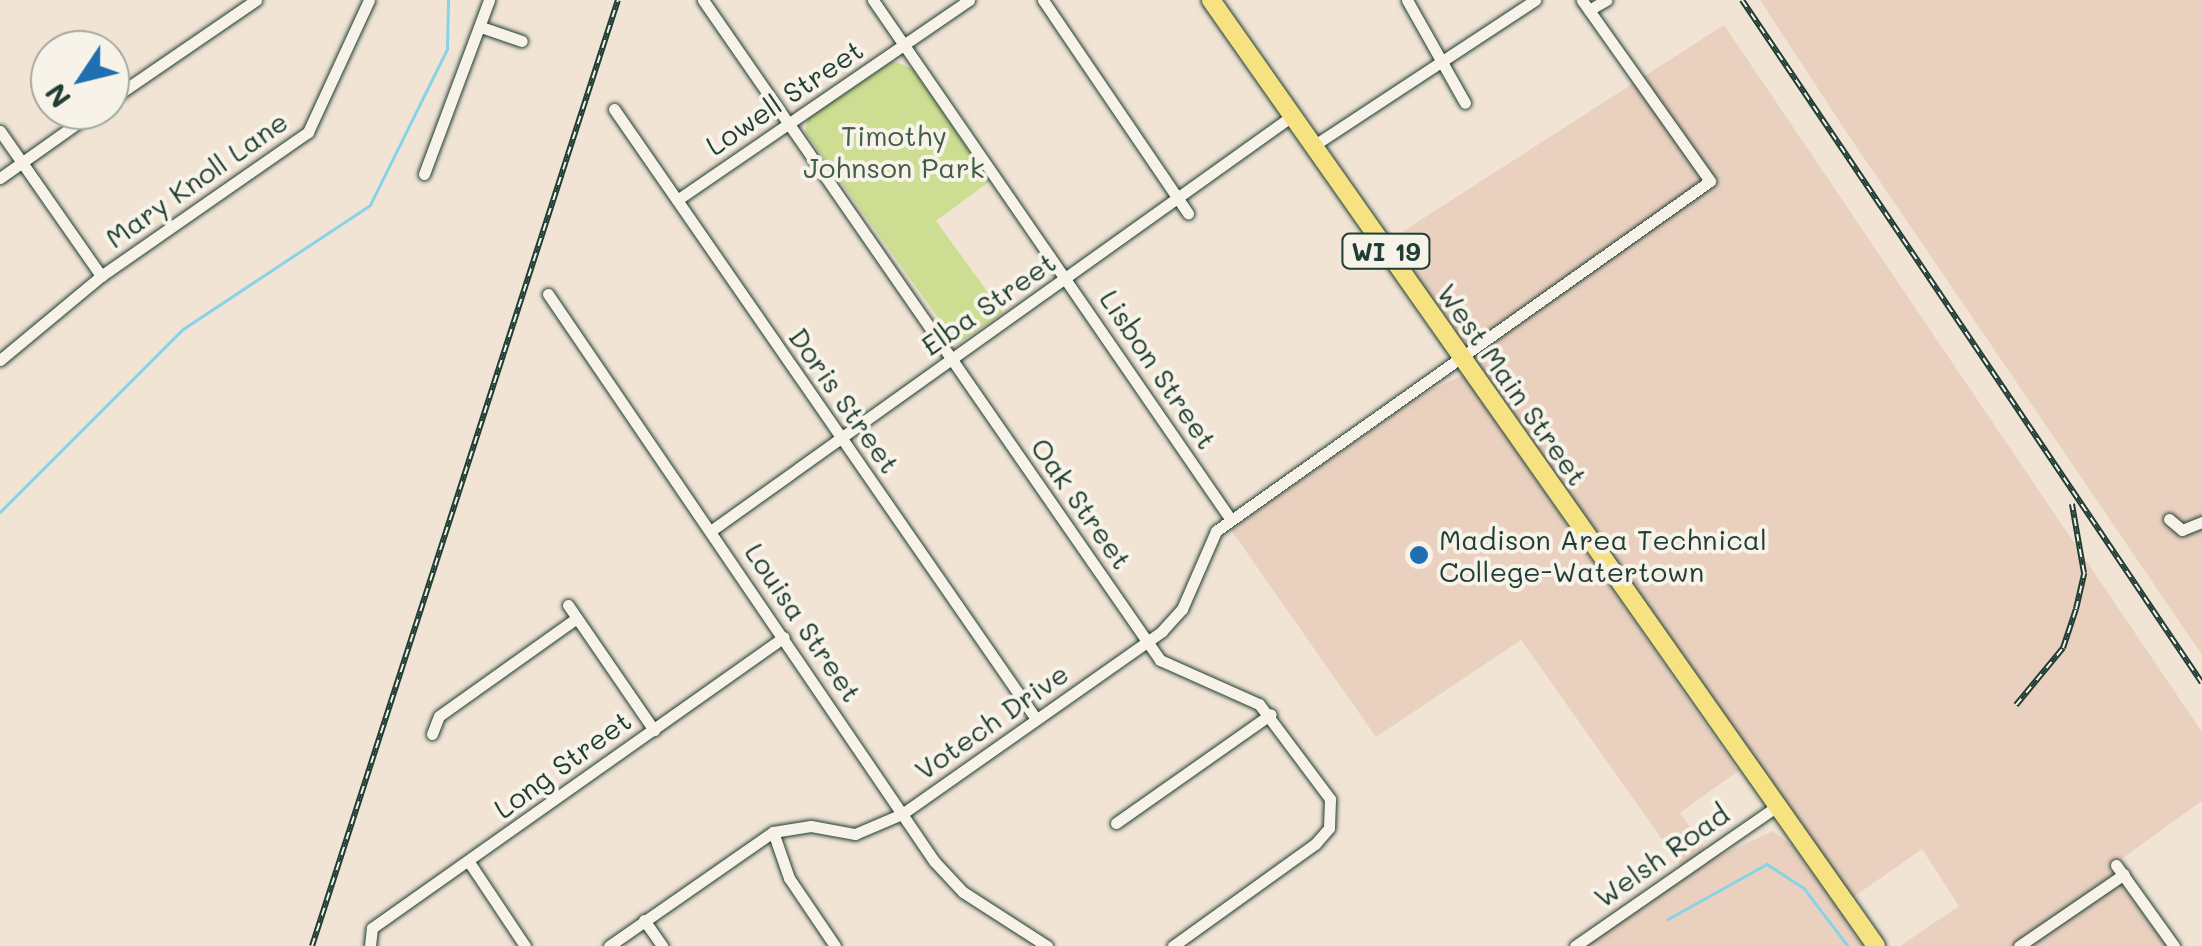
<!DOCTYPE html>
<style>
body{margin:0}
#map{position:relative;width:2202px;height:946px;overflow:hidden;background:#f1e4d5;font-family:Mali,sans-serif}
div>[style]{position:absolute}
.built>*{inset:0;background:#ead1bf}
.green>*{inset:0;background:#cdde92}
.stream>*{height:2.5px;margin:-1.25px;padding:0 1.25px;transform-origin:1.25px;border-radius:1.25px;background:#87d3e7}
.roads{filter:drop-shadow(0 0 2px #1f3d34) drop-shadow(0 0 2px #1f3d34)}
.minor>*{height:11px;margin:-5.5px;padding:0 5.5px;transform-origin:5.5px;border-radius:5.5px;background:#f7f3e8}
.primary>*{height:18px;margin:-9px;padding:0 9px;transform-origin:9px;border-radius:9px;background:#f7e281}
.rail>*{height:6px;margin-top:-3px;transform-origin:0;background:repeating-linear-gradient(90deg,#f7f3e8 0 8px,#1f3d34 0 16px);box-sizing:border-box;border-block:2px solid #1f3d34}
.dots>*{width:28px;height:28px;translate:-50% -50%;box-sizing:border-box;border:5px solid #f7f3e8;border-radius:50%}
span{translate:-50% -50%;white-space:nowrap;text-align:center;line-height:1.15;-webkit-text-stroke:8px #f7f3e8;paint-order:stroke}
.shield-label span{padding:2px 8px;background:#f7f3e8;border:2px solid;border-radius:8px;-webkit-text-stroke-width:0}
.shield-label{font-size:25px;color:#1f3d34;font-weight:700}
.street-label{font-size:28px;color:#1f3d34}
.park-label{font-size:28px;color:#425d47}
.poi-label{font-size:28px;color:#1f3d34}
.left{translate:0 -50%;text-align:left}
.north{position:absolute;left:30px;top:30px;width:100px;height:100px;box-sizing:border-box;background:#f7f3e8;border:2px solid #a1aaa0;border-radius:50%;rotate:235deg;font-size:28px;font-weight:700;line-height:40px;text-align:center;color:#1f3d34}
.north::after{content:'';display:block;margin:auto;width:35px;height:45px;background:#1f6fb2;clip-path:polygon(50% 0,100% 100%,50% 72%,0 100%)}
</style>
<div id="map">
<div class="built">
<i style="clip-path:polygon(1760px 0,2202px 0,2202px 655px,1847px 133px)"></i>
<i style="clip-path:polygon(1724px 25px,2202px 732px,2202px 801px,2109px 868px,2167px 946px,1900px 946px,1959px 906px,1922px 849px,1852px 898px,1391px 239px)"></i>
<i style="clip-path:polygon(1463px 375px,1738px 771px,1680px 813px,1712px 859px,1773px 831px,1792px 845px,1863px 946px,1584px 946px,1686px 873px,1521px 640px,1376px 737px,1231px 530px,1421px 395px)"></i>
</div>
<div class="green">
<i style="clip-path:polygon(893px 61px,913px 69px,990px 181px,936px 221px,1003px 313px,957px 344px,805px 132px,808px 118px)"></i>
</div>
<div class="stream">
<i style="left:0;top:512px;width:259px;rotate:-45deg"></i>
<i style="left:183px;top:329px;width:224px;rotate:-33.5deg"></i>
<i style="left:370px;top:205px;width:174px;rotate:-63.7deg"></i>
<i style="left:447px;top:49px;width:49px;rotate:-88.8deg"></i>
<i style="left:1668px;top:919px;width:113px;rotate:-29.1deg"></i>
<i style="left:1767px;top:864px;width:44px;rotate:33deg"></i>
<i style="left:1804px;top:888px;width:73px;rotate:52.8deg"></i>
</div>
<div class="roads">
<div class="minor">
<i style="left:703px;top:0;width:803px;rotate:55.3deg"></i>
<i style="left:1160px;top:660px;width:108px;rotate:24deg"></i>
<i style="left:1259px;top:704px;width:119px;rotate:53.2deg"></i>
<i style="left:1330px;top:799px;width:29px;rotate:92deg"></i>
<i style="left:1329px;top:828px;width:21px;rotate:131deg"></i>
<i style="left:1315px;top:844px;width:175px;rotate:144.3deg"></i>
<i style="left:873px;top:0;width:631px;rotate:55.45deg"></i>
<i style="left:1043px;top:0;width:258px;rotate:55.8deg"></i>
<i style="left:1407px;top:0;width:118px;rotate:60.6deg"></i>
<i style="left:1589px;top:10px;width:20px;rotate:-30deg"></i>
<i style="left:481px;top:27px;width:43px;rotate:18.9deg"></i>
<i style="left:110px;top:100px;width:177px;rotate:-34.4deg"></i>
<i style="left:614px;top:109px;width:742px;rotate:55.32deg"></i>
<i style="left:0;top:131px;width:177px;rotate:55.1deg"></i>
<i style="left:1313px;top:146px;width:266px;rotate:-33.3deg"></i>
<i style="left:424px;top:174px;width:186px;rotate:-69.5deg"></i>
<i style="left:0;top:178px;width:118px;rotate:-35.3deg"></i>
<i style="left:677px;top:200px;width:354px;rotate:-34.4deg"></i>
<i style="left:548px;top:294px;width:686px;rotate:55.75deg"></i>
<i style="left:934px;top:861px;width:42px;rotate:46.9deg"></i>
<i style="left:963px;top:892px;width:100px;rotate:32.7deg"></i>
<i style="left:0;top:360px;width:131px;rotate:-39.7deg"></i>
<i style="left:101px;top:276px;width:252px;rotate:-34.8deg"></i>
<i style="left:308px;top:132px;width:145px;rotate:-65.2deg"></i>
<i style="left:2169px;top:519px;width:17px;rotate:40deg"></i>
<i style="left:2182px;top:530px;width:22px;rotate:-22deg"></i>
<i style="left:712px;top:530px;width:713px;rotate:-35.52deg"></i>
<i style="left:568px;top:605px;width:152px;rotate:55.5deg"></i>
<i style="left:432px;top:734px;width:19px;rotate:-69deg"></i>
<i style="left:439px;top:716px;width:169px;rotate:-35.4deg"></i>
<i style="left:1116px;top:823px;width:189px;rotate:-35.1deg"></i>
<i style="left:773px;top:832px;width:49px;rotate:70.8deg"></i>
<i style="left:789px;top:878px;width:82px;rotate:55.9deg"></i>
<i style="left:469px;top:862px;width:101px;rotate:56.3deg"></i>
<i style="left:2116px;top:865px;width:100px;rotate:54.4deg"></i>
<i style="left:644px;top:920px;width:32px;rotate:55deg"></i>
<i style="left:370px;top:946px;width:18px;rotate:-84deg"></i>
<i style="left:372px;top:928px;width:504px;rotate:-35.23deg"></i>
<i style="left:609px;top:946px;width:200px;rotate:-34.8deg"></i>
<i style="left:773px;top:832px;width:38px;rotate:-9deg"></i>
<i style="left:811px;top:826px;width:45px;rotate:10.3deg"></i>
<i style="left:855px;top:834px;width:51px;rotate:-23.1deg"></i>
<i style="left:902px;top:814px;width:318px;rotate:-35.1deg"></i>
<i style="left:1162px;top:631px;width:30px;rotate:-48deg"></i>
<i style="left:1182px;top:609px;width:85px;rotate:-66.4deg"></i>
<i style="left:1216px;top:531px;width:605px;rotate:-35.32deg"></i>
<i style="left:1710px;top:181px;width:222px;rotate:-125.3deg"></i>
<i style="left:1575px;top:946px;width:246px;rotate:-34.7deg"></i>
<i style="left:2019px;top:946px;width:127px;rotate:-34.4deg"></i>
</div>
<div class="primary">
<i style="left:1211px;top:0;width:1156px;rotate:54.89deg"></i>
</div>
</div>
<div class="rail">
<i style="left:1742px;top:0;width:823px;rotate:56.04deg"></i>
<i style="left:2016px;top:705px;width:74px;rotate:-50.5deg"></i>
<i style="left:2063px;top:648px;width:41px;rotate:-71.6deg"></i>
<i style="left:2076px;top:609px;width:37px;rotate:-77deg"></i>
<i style="left:2084px;top:573px;width:70px;rotate:-99.9deg"></i>
<i style="left:312px;top:946px;width:994px;rotate:-72.08deg"></i>
</div>
<div class="dots">
<i style="left:1419px;top:555px;background:#1f6fb2"></i>
</div>
<div class="shield-label">
<span style="left:1386px;top:251px">WI 19</span>
</div>
<div class="street-label">
<span style="left:784px;top:97px;rotate:-34deg">Lowell Street</span>
<span style="left:196px;top:179px;rotate:-35deg">Mary Knoll Lane</span>
<span style="left:988px;top:303px;rotate:-35deg">Elba Street</span>
<span style="left:1159px;top:369px;rotate:56deg">Lisbon Street</span>
<span style="left:1513px;top:384px;rotate:55deg">West Main Street</span>
<span style="left:845px;top:400px;rotate:55deg">Doris Street</span>
<span style="left:1082px;top:503px;rotate:55deg">Oak Street</span>
<span style="left:804px;top:622px;rotate:56deg">Louisa Street</span>
<span style="left:991px;top:721px;rotate:-35deg">Votech Drive</span>
<span style="left:562px;top:764px;rotate:-36deg">Long Street</span>
<span style="left:1661px;top:855px;rotate:-35deg">Welsh Road</span>
</div>
<div class="park-label">
<span style="left:894px;top:151px">Timothy<br>Johnson Park</span>
</div>
<div class="poi-label">
<span class="left" style="left:1439px;top:555px">Madison Area Technical<br>College-Watertown</span>
</div>
<div class="north">N</div>
</div>
